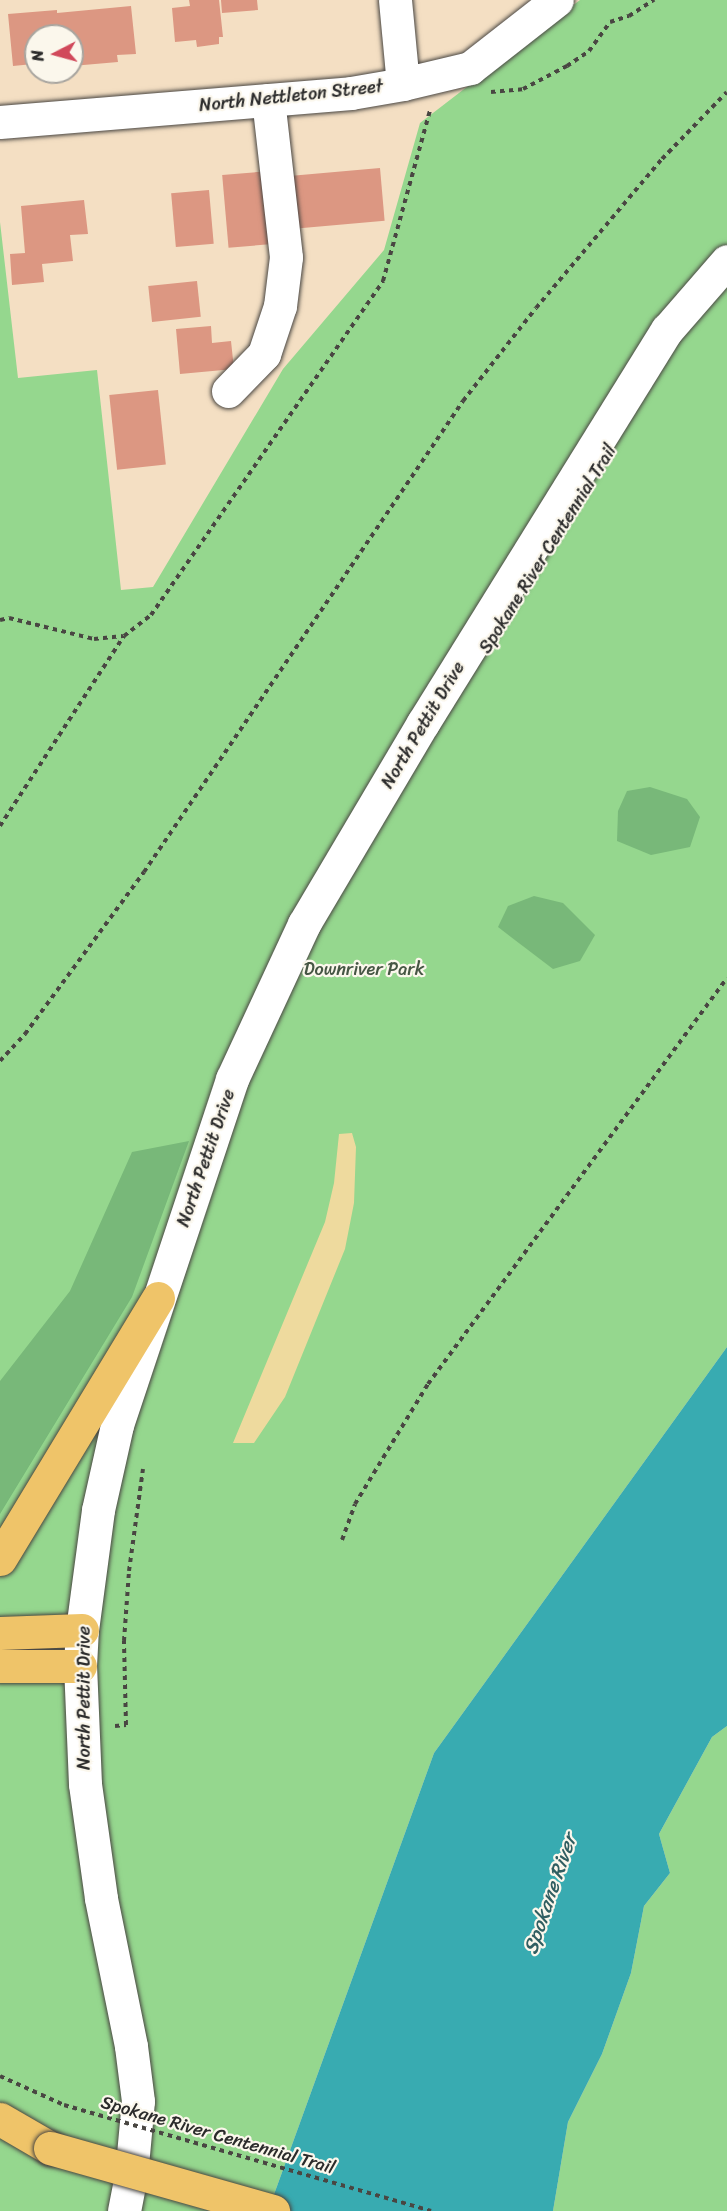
<!DOCTYPE html>
<style>
body{margin:0}
#map{position:relative;width:727px;height:2211px;overflow:hidden;background:#f4dfc3;font-family:Sriracha,sans-serif}
div>[style]{position:absolute}
.green>*{inset:0;background:#95d78e}
.forest>*{inset:0;background:#78b879}
.sand>*{inset:0;background:#eeda9e}
.water>*{inset:0;background:#38abb1}
.building>*{inset:0;background:#dc9782;transform-origin:0 0}
.path>*{height:4px;margin-top:-2px;transform-origin:0;background:repeating-linear-gradient(90deg,#494642 0 4.5px,transparent 0 9px)}
.roads{filter:drop-shadow(0 0 2px #494642) drop-shadow(0 0 2px #494642)}
.minor>*{height:33px;margin:-16.5px;padding:0 16.5px;transform-origin:16.5px;border-radius:16.5px;background:#fff}
.major>*{height:33px;margin:-16.5px;padding:0 16.5px;transform-origin:16.5px;border-radius:16.5px;background:#efc469}
.path-bridge>*{height:4px;margin-top:-2px;transform-origin:0;background:repeating-linear-gradient(90deg,#494642 0 4.5px,transparent 0 9px)}
.bridges{filter:drop-shadow(0 0 2px #494642) drop-shadow(0 0 2px #494642)}
.major-bridge>*{height:33px;margin:-16.5px;padding:0 16.5px;transform-origin:16.5px;border-radius:16.5px;background:#efc469}
span{translate:-50% -50%;white-space:nowrap;text-align:center;line-height:1.15;-webkit-text-stroke:4.5px #fbf7ec;paint-order:stroke}
.street-label{font-size:18px;color:#2b2b2b}
.park-label{font-size:18px;color:#465644}
.water-label{font-size:20px;color:#305e61;font-style:italic}
.north{position:absolute;left:24px;top:24px;width:60px;height:60px;box-sizing:border-box;background:#fbf7ec;border:2px solid #a8a59f;border-radius:50%;rotate:264deg;font-size:16px;font-weight:700;line-height:24px;text-align:center;color:#2b2b2b}
.north::after{content:'';display:block;margin:auto;width:21px;height:27px;background:#d1495b;clip-path:polygon(50% 0,100% 100%,50% 72%,0 100%)}
</style>
<div id="map">
<div class="green">
<i style="clip-path:polygon(580px 0,727px 0,727px 1347px,434px 1753px,268px 2211px,0 2211px,0 222px,18px 378px,97px 370px,121px 590px,153px 587px,283px 369px,384px 250px,420px 123px)"></i>
<i style="clip-path:polygon(727px 1726px,727px 2211px,553px 2211px,568px 2122px,602px 2054px,631px 1973px,644px 1906px,670px 1873px,659px 1834px,712px 1737px)"></i>
</div>
<div class="forest">
<i style="clip-path:polygon(650px 787px,687px 799px,700px 817px,690px 847px,651px 855px,617px 841px,618px 811px,627px 791px)"></i>
<i style="clip-path:polygon(534px 896px,563px 903px,595px 935px,580px 961px,553px 969px,498px 927px,508px 906px)"></i>
<i style="clip-path:polygon(189px 1141px,132px 1297px,0 1514px,0 1381px,70px 1291px,132px 1152px)"></i>
</div>
<div class="sand">
<i style="clip-path:polygon(352px 1133px,356px 1147px,354px 1203px,345px 1249px,285px 1397px,254px 1443px,233px 1443px,325px 1222px,334px 1183px,339px 1134px)"></i>
</div>
<div class="water">
<i style="clip-path:polygon(727px 1347px,727px 1726px,712px 1737px,659px 1834px,670px 1873px,644px 1906px,631px 1973px,602px 2054px,568px 2122px,553px 2211px,268px 2211px,434px 1753px)"></i>
</div>
<div class="building">
<i style="clip-path:polygon(189px 0,219px 0,223px 37px,219px 37px,219px 44px,197px 47px,196px 40px,175px 42px,172px 8px,190px 6px)"></i>
<i style="clip-path:polygon(221px 0,257px 0,258px 10px,222px 13px)"></i>
<i style="clip-path:polygon(131px 6px,136px 54px,117px 55px,118px 62px,72px 66px,72px 36px,36px 36px,36px 70px,33px 64px,13px 66px,8px 14px,57px 10px,57px 13px)"></i>
<i style="left:380px;top:168px;width:53px;height:88px;rotate:85deg"></i>
<i style="left:269px;top:171px;width:73px;height:47px;rotate:85deg"></i>
<i style="left:209px;top:190px;width:54px;height:38px;rotate:85deg"></i>
<i style="clip-path:polygon(84px 200px,88px 234px,70px 235px,73px 261px,42px 264px,44px 282px,12px 285px,10px 254px,25px 253px,21px 206px)"></i>
<i style="left:197px;top:281px;width:36px;height:49px;rotate:84deg"></i>
<i style="clip-path:polygon(211px 326px,212px 343px,231px 341px,234px 369px,180px 374px,176px 329px)"></i>
<i style="left:158px;top:390px;width:75px;height:49px;rotate:84deg"></i>
</div>
<div class="path">
<i style="left:491px;top:92px;width:32px;rotate:-5deg"></i>
<i style="left:523px;top:89px;width:50px;rotate:-27.6deg"></i>
<i style="left:567px;top:66px;width:27px;rotate:-34deg"></i>
<i style="left:589px;top:51px;width:36px;rotate:-54deg"></i>
<i style="left:610px;top:22px;width:20px;rotate:-18deg"></i>
<i style="left:629px;top:16px;width:30px;rotate:-33deg"></i>
<i style="left:0;top:620px;width:9px;rotate:-13deg"></i>
<i style="left:9px;top:618px;width:88px;rotate:13.9deg"></i>
<i style="left:94px;top:639px;width:29px;rotate:-6deg"></i>
<i style="left:0;top:826px;width:227px;rotate:-56.9deg"></i>
<i style="left:124px;top:636px;width:34px;rotate:-38deg"></i>
<i style="left:151px;top:615px;width:407px;rotate:-55.2deg"></i>
<i style="left:383px;top:281px;width:177px;rotate:-74.6deg"></i>
<i style="left:0;top:1061px;width:37px;rotate:-47deg"></i>
<i style="left:25px;top:1034px;width:201px;rotate:-53.7deg"></i>
<i style="left:144px;top:872px;width:569px;rotate:-55.89deg"></i>
<i style="left:463px;top:401px;width:118px;rotate:-51.9deg"></i>
<i style="left:536px;top:308px;width:195px;rotate:-49.8deg"></i>
<i style="left:662px;top:159px;width:93px;rotate:-45.9deg"></i>
<i style="left:342px;top:1540px;width:38px;rotate:-70deg"></i>
<i style="left:355px;top:1504px;width:140px;rotate:-58.7deg"></i>
<i style="left:428px;top:1384px;width:504px;rotate:-53.63deg"></i>
<i style="left:115px;top:1726px;width:11px;rotate:-5deg"></i>
<i style="left:126px;top:1725px;width:84px;rotate:-91.4deg"></i>
<i style="left:124px;top:1641px;width:70px;rotate:-85.9deg"></i>
<i style="left:129px;top:1571px;width:103px;rotate:-82.2deg"></i>
<i style="left:0;top:2076px;width:70px;rotate:24.4deg"></i>
</div>
<div class="roads">
<div class="minor">
<i style="left:395px;top:0;width:84px;rotate:84.6deg"></i>
<i style="left:0;top:122px;width:352px;rotate:-4.7deg"></i>
<i style="left:351px;top:93px;width:53px;rotate:-9.8deg"></i>
<i style="left:403px;top:84px;width:69px;rotate:-13.4deg"></i>
<i style="left:470px;top:68px;width:110px;rotate:-38deg"></i>
<i style="left:228px;top:391px;width:52px;rotate:-45.8deg"></i>
<i style="left:264px;top:354px;width:51px;rotate:-71.6deg"></i>
<i style="left:280px;top:306px;width:49px;rotate:-83deg"></i>
<i style="left:286px;top:257px;width:158px;rotate:-96.5deg"></i>
<i style="left:124px;top:2211px;width:36px;rotate:-79deg"></i>
<i style="left:131px;top:2176px;width:75px;rotate:-84.7deg"></i>
<i style="left:138px;top:2101px;width:55px;rotate:-97.3deg"></i>
<i style="left:131px;top:2046px;width:151px;rotate:-101.5deg"></i>
<i style="left:101px;top:1898px;width:115px;rotate:-98deg"></i>
<i style="left:85px;top:1784px;width:118px;rotate:-92.4deg"></i>
<i style="left:80px;top:1666px;width:36px;rotate:-87deg"></i>
<i style="left:82px;top:1630px;width:121px;rotate:-82.4deg"></i>
<i style="left:98px;top:1510px;width:87px;rotate:-77.4deg"></i>
<i style="left:117px;top:1425px;width:365px;rotate:-71.6deg"></i>
<i style="left:232px;top:1079px;width:171px;rotate:-65.1deg"></i>
<i style="left:304px;top:924px;width:234px;rotate:-59.4deg"></i>
<i style="left:423px;top:723px;width:463px;rotate:-58.2deg"></i>
<i style="left:667px;top:330px;width:91px;rotate:-49deg"></i>
</div>
<div class="major">
<i style="left:0;top:1559px;width:305px;rotate:-58.8deg"></i>
<i style="left:0;top:1633px;width:82px;rotate:-2.1deg"></i>
<i style="left:0;top:1666px;width:80px"></i>
<i style="left:0;top:2119px;width:58px;rotate:30.1deg"></i>
</div>
</div>
<div class="path-bridge">
<i style="left:64px;top:2105px;width:382px;rotate:16.1deg"></i>
</div>
<div class="bridges">
<div class="major-bridge">
<i style="left:50px;top:2148px;width:232px;rotate:15.8deg"></i>
</div>
</div>
<div class="street-label">
<span style="left:291px;top:96px;rotate:-6deg">North Nettleton Street</span>
<span style="left:548px;top:549px;rotate:-58deg">Spokane River Centennial Trail</span>
<span style="left:423px;top:725px;rotate:-59deg">North Pettit Drive</span>
<span style="left:206px;top:1158px;rotate:-71deg">North Pettit Drive</span>
<span style="left:84px;top:1698px;rotate:-90deg">North Pettit Drive</span>
<span style="left:218px;top:2135px;rotate:16deg">Spokane River Centennial Trail</span>
</div>
<div class="park-label">
<span style="left:364px;top:969px">Downriver Park</span>
</div>
<div class="water-label">
<span style="left:550px;top:1894px;rotate:-71deg">Spokane River</span>
</div>
<div class="north">N</div>
</div>
